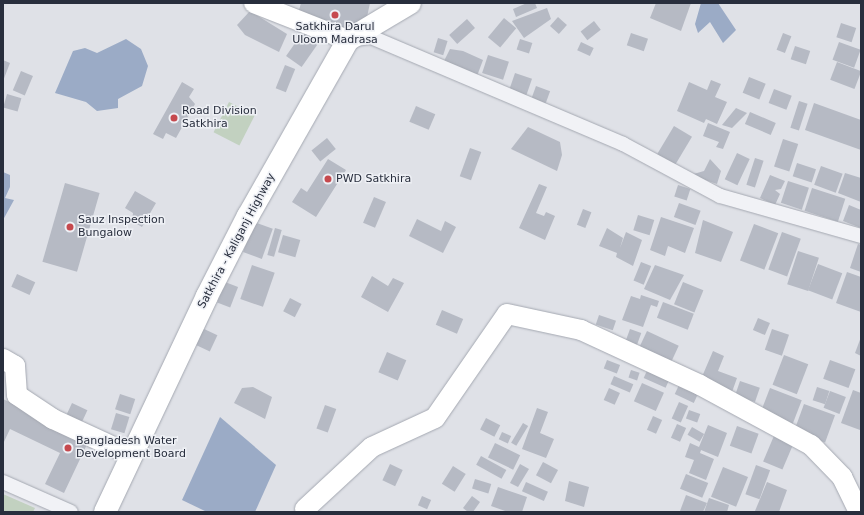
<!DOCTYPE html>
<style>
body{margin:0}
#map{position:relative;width:864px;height:515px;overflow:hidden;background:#dfe1e7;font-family:"DejaVu Sans",sans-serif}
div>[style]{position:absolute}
.green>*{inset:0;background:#c2d1c0;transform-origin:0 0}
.water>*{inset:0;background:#9babc6}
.building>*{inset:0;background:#b6bac4;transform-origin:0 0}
.roads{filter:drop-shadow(0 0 1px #a4a8b1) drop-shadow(0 0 1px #a4a8b1)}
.street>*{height:14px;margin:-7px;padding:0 7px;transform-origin:7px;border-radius:7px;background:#f1f2f6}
.secondary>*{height:20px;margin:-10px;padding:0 10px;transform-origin:10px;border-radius:10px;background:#fff}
.highway>*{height:22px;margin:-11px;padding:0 11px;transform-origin:11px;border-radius:11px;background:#fff}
.dots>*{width:11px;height:11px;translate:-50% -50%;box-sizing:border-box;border:2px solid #eef0f5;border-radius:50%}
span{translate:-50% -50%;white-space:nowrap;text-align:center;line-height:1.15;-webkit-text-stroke:3px #eef0f5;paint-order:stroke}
.poi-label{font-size:11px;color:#282e3d}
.left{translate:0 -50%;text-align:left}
.street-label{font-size:11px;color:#282e3d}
.frame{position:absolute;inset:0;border:4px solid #282e3d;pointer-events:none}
</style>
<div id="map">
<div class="green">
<i style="left:229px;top:102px;width:29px;height:34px;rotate:27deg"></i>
<i style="clip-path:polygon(3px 494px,35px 508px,33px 512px,3px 512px)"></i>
</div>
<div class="water">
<i style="clip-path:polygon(701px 3px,718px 3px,736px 30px,723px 43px,710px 22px,698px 33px,695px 24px)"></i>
<i style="clip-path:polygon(126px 39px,141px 49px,148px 66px,142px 86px,118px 99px,118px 108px,97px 111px,86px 102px,55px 93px,73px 51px,85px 48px,97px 53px)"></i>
<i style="clip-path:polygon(3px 172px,10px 175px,10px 187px,5px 198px,14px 200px,3px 220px)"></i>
<i style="clip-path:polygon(220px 417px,276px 465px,255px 512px,207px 512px,182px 500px)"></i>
</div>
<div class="building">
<i style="clip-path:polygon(301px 3px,370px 3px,367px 17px,355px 27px,343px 28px,298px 14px)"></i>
<i style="clip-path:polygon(527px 3px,535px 3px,537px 8px,516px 17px,513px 9px)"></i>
<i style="clip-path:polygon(656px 3px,691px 3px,681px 31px,650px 18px)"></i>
<i style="clip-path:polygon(547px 8px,551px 19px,524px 38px,512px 21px)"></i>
<i style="clip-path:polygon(250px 11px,287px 34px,279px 52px,245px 35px,237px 25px)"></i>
<i style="left:558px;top:17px;width:12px;height:12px;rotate:42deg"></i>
<i style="left:504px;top:18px;width:16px;height:25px;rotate:40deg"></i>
<i style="left:467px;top:19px;width:12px;height:24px;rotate:48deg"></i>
<i style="left:594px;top:21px;width:11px;height:17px;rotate:52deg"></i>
<i style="left:841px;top:23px;width:16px;height:15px;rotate:18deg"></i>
<i style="left:305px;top:29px;width:19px;height:33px;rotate:35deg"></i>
<i style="left:631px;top:33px;width:18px;height:13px;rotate:19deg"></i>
<i style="left:783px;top:33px;width:9px;height:18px;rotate:21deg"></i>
<i style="left:438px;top:38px;width:10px;height:15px;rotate:17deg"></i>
<i style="left:520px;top:39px;width:13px;height:11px;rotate:18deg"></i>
<i style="left:581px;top:42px;width:14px;height:9px;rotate:25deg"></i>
<i style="left:839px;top:42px;width:23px;height:19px;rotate:20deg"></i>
<i style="left:795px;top:46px;width:16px;height:14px;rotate:18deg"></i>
<i style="clip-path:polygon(450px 49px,463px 51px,483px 60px,477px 76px,444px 61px)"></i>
<i style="left:488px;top:55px;width:22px;height:19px;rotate:18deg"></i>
<i style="clip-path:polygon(3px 60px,10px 63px,3px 81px)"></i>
<i style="left:837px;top:62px;width:26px;height:19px;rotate:21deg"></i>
<i style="left:285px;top:65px;width:11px;height:25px;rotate:22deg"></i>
<i style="left:21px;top:71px;width:13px;height:21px;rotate:23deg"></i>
<i style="left:515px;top:73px;width:18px;height:19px;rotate:19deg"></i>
<i style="left:749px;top:77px;width:18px;height:17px;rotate:22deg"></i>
<i style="clip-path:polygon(711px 80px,721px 84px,715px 97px,727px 102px,717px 124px,706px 119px,704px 123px,677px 111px,689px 82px,707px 90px)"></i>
<i style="clip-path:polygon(182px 82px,194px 89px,189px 97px,195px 104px,176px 138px,166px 133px,163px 139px,153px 134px)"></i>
<i style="left:536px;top:86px;width:15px;height:14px;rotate:20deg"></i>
<i style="left:774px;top:89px;width:19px;height:15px;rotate:21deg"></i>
<i style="left:7px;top:94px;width:15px;height:14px;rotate:16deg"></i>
<i style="left:799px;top:101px;width:9px;height:28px;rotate:18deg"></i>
<i style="clip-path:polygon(814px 103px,861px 120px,861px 150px,805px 130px)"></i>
<i style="left:416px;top:106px;width:21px;height:17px;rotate:23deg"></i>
<i style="clip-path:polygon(736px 108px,747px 113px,732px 128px,722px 125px)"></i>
<i style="left:750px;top:112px;width:28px;height:13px;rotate:23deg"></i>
<i style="clip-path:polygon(708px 123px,730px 132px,723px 149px,716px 147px,719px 142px,703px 136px)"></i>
<i style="left:674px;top:126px;width:21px;height:34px;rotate:31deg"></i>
<i style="clip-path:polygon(528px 127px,560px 142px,562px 155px,557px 171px,511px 149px)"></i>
<i style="left:327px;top:138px;width:14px;height:20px;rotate:51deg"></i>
<i style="left:783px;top:139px;width:16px;height:29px;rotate:18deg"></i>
<i style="left:470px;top:148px;width:12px;height:30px;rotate:20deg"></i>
<i style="left:737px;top:153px;width:14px;height:29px;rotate:25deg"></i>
<i style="left:755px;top:158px;width:9px;height:28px;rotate:18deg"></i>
<i style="clip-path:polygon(328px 159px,346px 170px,316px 217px,292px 202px,301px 188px,307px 192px)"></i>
<i style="clip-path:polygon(710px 159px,721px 171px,717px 184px,690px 175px,704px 171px)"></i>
<i style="left:797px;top:163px;width:20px;height:14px;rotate:18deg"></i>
<i style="left:821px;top:166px;width:23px;height:20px;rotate:20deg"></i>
<i style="clip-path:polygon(845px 173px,861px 178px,861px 202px,838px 193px)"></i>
<i style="clip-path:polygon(770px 175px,785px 181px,781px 189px,775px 190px,780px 194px,775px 205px,760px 198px)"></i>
<i style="left:788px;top:181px;width:22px;height:23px;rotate:18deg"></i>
<i style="left:65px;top:183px;width:36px;height:82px;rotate:16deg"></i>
<i style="clip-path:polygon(539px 184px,547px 187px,536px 213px,544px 216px,546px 212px,555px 216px,545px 240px,519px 228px)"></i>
<i style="left:678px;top:185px;width:13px;height:12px;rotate:18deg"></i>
<i style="left:812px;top:188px;width:35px;height:24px;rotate:18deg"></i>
<i style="clip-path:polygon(135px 191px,156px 203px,142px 227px,132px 221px,133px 213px,125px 208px)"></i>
<i style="left:374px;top:197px;width:13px;height:28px;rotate:23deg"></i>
<i style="left:679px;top:203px;width:23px;height:15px;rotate:20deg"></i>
<i style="clip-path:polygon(849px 205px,861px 210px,861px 228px,843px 221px)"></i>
<i style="left:583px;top:209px;width:9px;height:17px;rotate:21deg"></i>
<i style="left:638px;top:215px;width:17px;height:16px;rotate:17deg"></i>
<i style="clip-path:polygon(661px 217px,694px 228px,685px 253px,668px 246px,665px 256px,650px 250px)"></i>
<i style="clip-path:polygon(417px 219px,441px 231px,445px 221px,456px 227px,443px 253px,409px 236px)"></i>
<i style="clip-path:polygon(703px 220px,733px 232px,721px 262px,695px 253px)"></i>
<i style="left:254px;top:222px;width:20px;height:32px;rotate:20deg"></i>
<i style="left:754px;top:224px;width:26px;height:39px;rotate:21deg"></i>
<i style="left:275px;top:228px;width:7px;height:28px;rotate:16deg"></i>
<i style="clip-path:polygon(607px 228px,623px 238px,620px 248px,626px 232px,642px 240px,633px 266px,616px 257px,617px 253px,599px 246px)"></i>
<i style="left:782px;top:232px;width:20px;height:40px;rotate:20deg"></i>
<i style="left:283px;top:235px;width:18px;height:18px;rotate:16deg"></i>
<i style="clip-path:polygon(858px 244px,861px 245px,861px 272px,850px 268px)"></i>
<i style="left:798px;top:251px;width:22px;height:35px;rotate:18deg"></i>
<i style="left:641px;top:262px;width:11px;height:20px;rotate:22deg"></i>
<i style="left:818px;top:264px;width:26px;height:28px;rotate:21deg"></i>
<i style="left:252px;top:265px;width:24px;height:36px;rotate:19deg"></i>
<i style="clip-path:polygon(655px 265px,684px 275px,670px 300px,644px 289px)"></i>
<i style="clip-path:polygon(847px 272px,861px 277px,861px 312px,836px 303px)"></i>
<i style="left:17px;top:274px;width:20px;height:14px;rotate:24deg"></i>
<i style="clip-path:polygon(372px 276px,388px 286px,393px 278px,404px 283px,388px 312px,361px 297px)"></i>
<i style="left:225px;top:282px;width:14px;height:22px;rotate:21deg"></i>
<i style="left:683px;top:282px;width:22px;height:24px;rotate:22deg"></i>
<i style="clip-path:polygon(641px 295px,659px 301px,657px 307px,651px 305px,643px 327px,622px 320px,631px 296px,640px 299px)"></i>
<i style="left:290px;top:298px;width:13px;height:15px;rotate:27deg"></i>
<i style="left:663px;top:302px;width:33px;height:17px;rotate:21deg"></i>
<i style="left:442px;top:310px;width:23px;height:16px;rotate:23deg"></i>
<i style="left:599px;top:315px;width:18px;height:10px;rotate:19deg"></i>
<i style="left:758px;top:318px;width:13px;height:13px;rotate:23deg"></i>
<i style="left:202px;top:328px;width:17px;height:18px;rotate:25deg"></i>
<i style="left:630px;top:329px;width:12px;height:13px;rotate:20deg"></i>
<i style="left:772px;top:329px;width:18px;height:22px;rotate:19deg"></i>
<i style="left:647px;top:331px;width:35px;height:23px;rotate:25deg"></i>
<i style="clip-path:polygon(861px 337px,861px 356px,855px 353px)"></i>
<i style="clip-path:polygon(713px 351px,724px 356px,718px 371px,737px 378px,732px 392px,701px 379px)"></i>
<i style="left:387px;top:352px;width:21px;height:22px;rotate:23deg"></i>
<i style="left:784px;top:355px;width:26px;height:32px;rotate:21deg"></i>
<i style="left:607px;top:360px;width:14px;height:9px;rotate:21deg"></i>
<i style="left:830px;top:360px;width:27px;height:20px;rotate:20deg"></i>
<i style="left:649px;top:366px;width:24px;height:13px;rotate:24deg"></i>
<i style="left:631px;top:370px;width:9px;height:8px;rotate:18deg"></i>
<i style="left:614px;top:376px;width:21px;height:9px;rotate:23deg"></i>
<i style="left:740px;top:381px;width:21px;height:15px;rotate:19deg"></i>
<i style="left:642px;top:383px;width:24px;height:20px;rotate:24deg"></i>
<i style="left:679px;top:385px;width:21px;height:10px;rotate:25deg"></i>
<i style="clip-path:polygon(253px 387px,272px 397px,265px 419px,234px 403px,242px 388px)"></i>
<i style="left:817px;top:387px;width:13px;height:14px;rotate:18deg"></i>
<i style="left:609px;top:388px;width:12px;height:13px;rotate:24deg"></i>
<i style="left:770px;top:388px;width:34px;height:27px;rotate:21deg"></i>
<i style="clip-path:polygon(853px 390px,861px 393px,860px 430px,841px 423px)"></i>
<i style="left:830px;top:391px;width:17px;height:18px;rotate:21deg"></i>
<i style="left:120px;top:394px;width:16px;height:16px;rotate:18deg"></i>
<i style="clip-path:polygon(3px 399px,89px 440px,64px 493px,45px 484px,60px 453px,10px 429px,3px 444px)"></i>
<i style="left:679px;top:402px;width:10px;height:18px;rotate:24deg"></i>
<i style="left:72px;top:403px;width:17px;height:16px;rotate:25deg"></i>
<i style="left:804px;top:404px;width:33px;height:29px;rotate:20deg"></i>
<i style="left:325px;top:405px;width:12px;height:25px;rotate:20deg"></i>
<i style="clip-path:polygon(537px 408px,548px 412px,540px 433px,554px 439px,546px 458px,522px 449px)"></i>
<i style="left:689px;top:410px;width:12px;height:9px;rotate:20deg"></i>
<i style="left:116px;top:413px;width:14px;height:17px;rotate:17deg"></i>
<i style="left:653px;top:416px;width:10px;height:15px;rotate:24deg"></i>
<i style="left:486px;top:418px;width:16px;height:13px;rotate:27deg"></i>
<i style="left:523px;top:423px;width:6px;height:23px;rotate:31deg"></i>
<i style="left:677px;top:424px;width:10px;height:15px;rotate:24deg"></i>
<i style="clip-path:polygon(708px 425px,727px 433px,718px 457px,701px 450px,700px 453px,714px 459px,706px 480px,689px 473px,694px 460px,685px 457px,690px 443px,699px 447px)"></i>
<i style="left:737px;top:426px;width:23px;height:21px;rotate:20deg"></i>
<i style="left:692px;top:427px;width:14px;height:9px;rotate:30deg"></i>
<i style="left:776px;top:431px;width:21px;height:33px;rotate:23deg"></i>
<i style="left:502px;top:432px;width:10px;height:8px;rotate:24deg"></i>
<i style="left:495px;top:443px;width:28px;height:16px;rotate:26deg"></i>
<i style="left:481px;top:456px;width:29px;height:10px;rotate:29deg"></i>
<i style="left:543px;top:462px;width:17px;height:15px;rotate:28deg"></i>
<i style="left:390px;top:464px;width:14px;height:18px;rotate:25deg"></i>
<i style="clip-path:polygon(520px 464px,529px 469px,518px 487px,510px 483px)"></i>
<i style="left:756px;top:465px;width:15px;height:31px;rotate:20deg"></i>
<i style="left:453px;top:466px;width:15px;height:21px;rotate:32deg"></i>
<i style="left:723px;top:467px;width:27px;height:32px;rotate:22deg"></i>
<i style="left:686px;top:474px;width:24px;height:16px;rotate:22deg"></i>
<i style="left:475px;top:479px;width:17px;height:10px;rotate:17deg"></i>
<i style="clip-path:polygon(569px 481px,589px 487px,584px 507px,565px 501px)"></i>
<i style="left:526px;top:482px;width:24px;height:10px;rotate:24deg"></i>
<i style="clip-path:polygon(767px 482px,787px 490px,779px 512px,755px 511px)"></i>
<i style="clip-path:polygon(498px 487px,527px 497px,522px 512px,508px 512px,491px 506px)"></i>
<i style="clip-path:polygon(686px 495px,707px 503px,703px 512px,680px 511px)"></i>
<i style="left:422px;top:496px;width:10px;height:10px;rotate:24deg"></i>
<i style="clip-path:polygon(472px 496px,480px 502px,473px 512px,468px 512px,463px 508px)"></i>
<i style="clip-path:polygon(709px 498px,729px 505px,727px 512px,704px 512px)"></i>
</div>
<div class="roads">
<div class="street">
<i style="left:355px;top:39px;width:16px;rotate:-7deg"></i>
<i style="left:371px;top:37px;width:274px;rotate:23deg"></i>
<i style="left:623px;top:144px;width:110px;rotate:28.2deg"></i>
<i style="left:720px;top:196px;width:147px;rotate:15.8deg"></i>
<i style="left:3px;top:482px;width:74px;rotate:23.8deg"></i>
</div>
<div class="secondary">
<i style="left:254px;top:3px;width:101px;rotate:21.5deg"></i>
<i style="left:3px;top:359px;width:14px;rotate:30deg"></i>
<i style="left:15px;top:366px;width:29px;rotate:86deg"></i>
<i style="left:17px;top:395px;width:43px;rotate:33.7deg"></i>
<i style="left:53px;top:419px;width:86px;rotate:24.8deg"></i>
<i style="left:305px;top:509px;width:91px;rotate:-42.8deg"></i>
<i style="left:372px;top:447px;width:69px;rotate:-24.7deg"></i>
<i style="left:435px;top:418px;width:126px;rotate:-55.3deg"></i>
<i style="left:507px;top:314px;width:76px;rotate:12.2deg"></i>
<i style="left:581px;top:330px;width:131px;rotate:24.8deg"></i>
<i style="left:700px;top:385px;width:126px;rotate:28.4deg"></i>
<i style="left:811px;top:445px;width:45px;rotate:45.9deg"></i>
<i style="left:842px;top:477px;width:39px;rotate:64deg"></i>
</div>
<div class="highway">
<i style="left:105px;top:512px;width:239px;rotate:-64.7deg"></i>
<i style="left:207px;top:296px;width:90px;rotate:-62.9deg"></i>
<i style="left:248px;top:216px;width:202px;rotate:-60.4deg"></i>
<i style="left:348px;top:40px;width:72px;rotate:-30.8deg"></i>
</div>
</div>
<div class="dots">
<i style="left:335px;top:15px;background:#c6494e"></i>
<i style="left:174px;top:118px;background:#c6494e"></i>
<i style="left:328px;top:179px;background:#c6494e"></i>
<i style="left:70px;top:227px;background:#c6494e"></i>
<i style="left:68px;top:448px;background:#c6494e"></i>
</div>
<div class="poi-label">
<span style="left:335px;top:34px">Satkhira Darul<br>Uloom Madrasa</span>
<span class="left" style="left:182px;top:118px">Road Division<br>Satkhira</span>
<span class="left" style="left:336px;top:179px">PWD Satkhira</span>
<span class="left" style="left:78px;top:227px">Sauz Inspection<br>Bungalow</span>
<span class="left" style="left:76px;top:448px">Bangladesh Water<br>Development Board</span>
</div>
<div class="street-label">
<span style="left:237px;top:241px;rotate:-62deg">Satkhira - Kaliganj Highway</span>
</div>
<div class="frame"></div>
</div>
